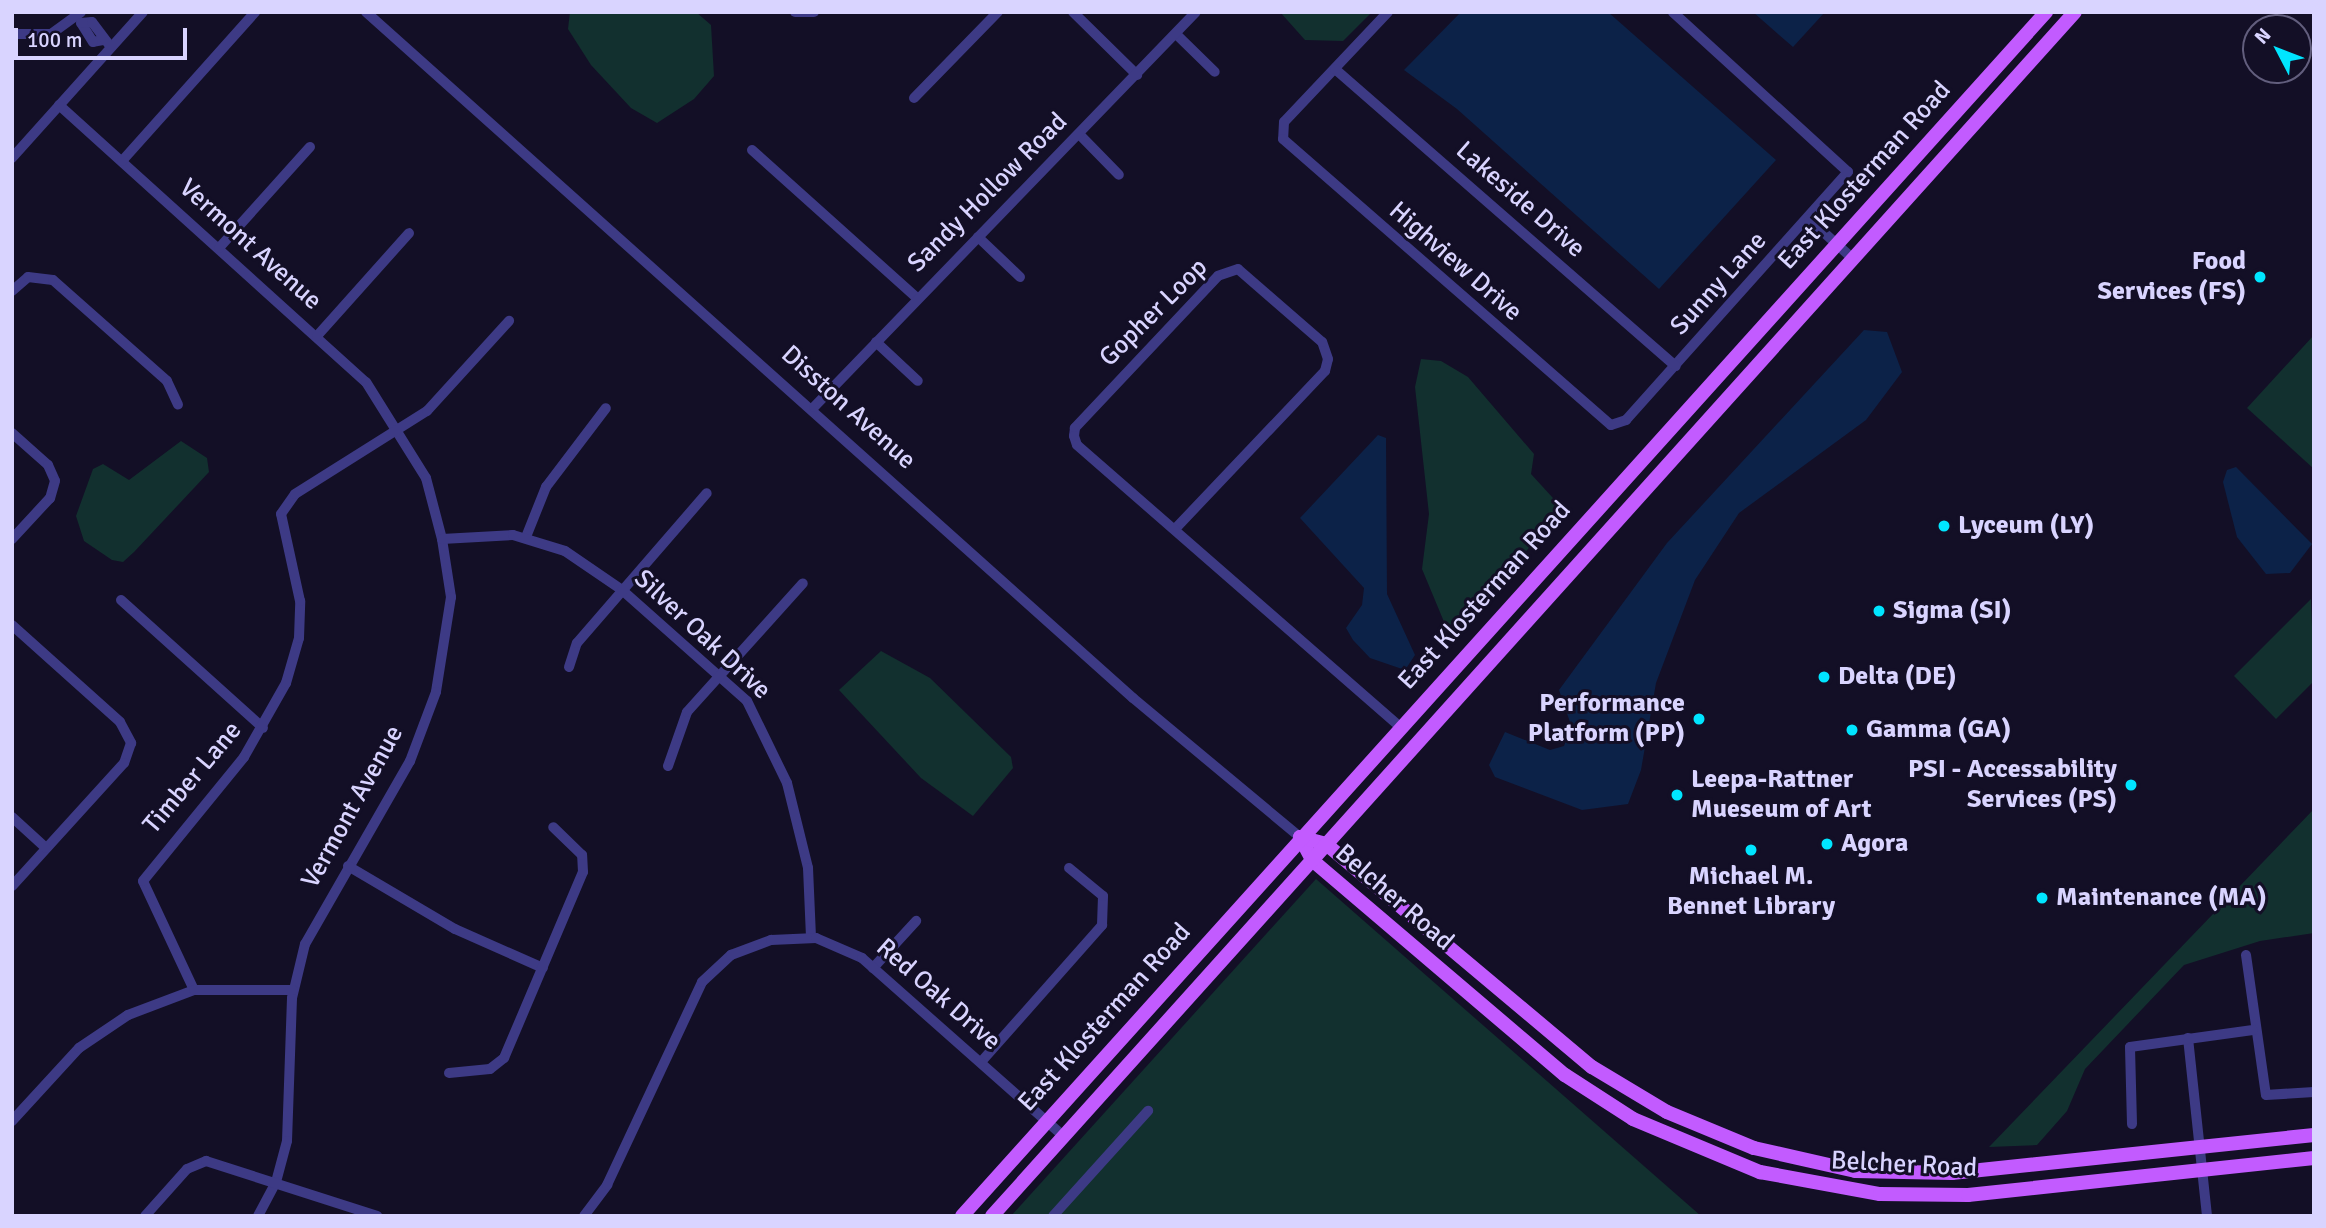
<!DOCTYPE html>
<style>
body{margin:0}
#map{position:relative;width:2326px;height:1228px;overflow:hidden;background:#130f26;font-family:Signika,sans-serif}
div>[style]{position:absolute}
.green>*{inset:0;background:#12302f}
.water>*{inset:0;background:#0c2248}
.minor>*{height:10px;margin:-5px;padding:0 5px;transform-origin:5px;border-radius:5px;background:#3d3a85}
.major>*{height:14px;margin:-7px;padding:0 7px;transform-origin:7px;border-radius:7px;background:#c25bff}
.dots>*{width:19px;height:19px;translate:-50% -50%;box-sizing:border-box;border:4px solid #130f26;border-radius:50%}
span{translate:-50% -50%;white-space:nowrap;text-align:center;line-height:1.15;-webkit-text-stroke:6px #130f26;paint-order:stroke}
.street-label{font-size:26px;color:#d9d4ff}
.poi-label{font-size:26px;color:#d9d4ff;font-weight:700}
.right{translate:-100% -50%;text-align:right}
.left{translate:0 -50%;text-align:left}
.frame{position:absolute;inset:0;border:14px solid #d9d4ff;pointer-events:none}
.north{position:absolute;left:2242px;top:14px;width:70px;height:70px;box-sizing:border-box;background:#130f26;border:2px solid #625e7d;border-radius:50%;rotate:312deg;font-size:19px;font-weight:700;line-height:28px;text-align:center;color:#d9d4ff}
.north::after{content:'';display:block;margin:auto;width:24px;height:32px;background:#00e5ff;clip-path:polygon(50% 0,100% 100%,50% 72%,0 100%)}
.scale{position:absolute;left:14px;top:28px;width:173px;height:32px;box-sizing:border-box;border:4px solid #d9d4ff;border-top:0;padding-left:9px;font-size:21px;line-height:24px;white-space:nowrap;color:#d9d4ff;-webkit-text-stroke:5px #130f26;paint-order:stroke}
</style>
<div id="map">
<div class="green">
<i style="clip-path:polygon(570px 12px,696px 12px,711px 25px,714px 76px,694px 99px,657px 123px,631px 108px,591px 65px,568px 29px)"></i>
<i style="clip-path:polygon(1280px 12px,1372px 12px,1343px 41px,1305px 40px)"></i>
<i style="clip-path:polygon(2314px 335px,2314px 469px,2247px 408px)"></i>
<i style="clip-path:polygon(1421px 359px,1441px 361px,1468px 377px,1534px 454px,1531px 474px,1563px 509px,1491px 591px,1447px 629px,1422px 569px,1429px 514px,1415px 387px)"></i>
<i style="clip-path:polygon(181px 441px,207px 458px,209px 472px,134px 552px,123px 562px,112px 560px,84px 541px,76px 516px,93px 469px,103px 464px,129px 480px)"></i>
<i style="clip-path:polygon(2311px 599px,2314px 681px,2276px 719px,2234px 676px)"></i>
<i style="clip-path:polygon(881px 651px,930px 678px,1011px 757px,1013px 768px,973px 816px,921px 778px,839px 690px)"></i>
<i style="clip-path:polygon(2314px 809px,2314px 933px,2260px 941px,2184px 965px,2085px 1069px,2067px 1111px,2037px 1145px,1989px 1147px)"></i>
<i style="clip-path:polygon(1316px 879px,1701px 1216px,1011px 1216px)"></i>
</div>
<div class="water">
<i style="clip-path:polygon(1461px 12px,1608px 12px,1776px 160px,1659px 289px,1457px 109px,1404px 70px)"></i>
<i style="clip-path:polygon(1753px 12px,1825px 12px,1793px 47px)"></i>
<i style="clip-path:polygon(1864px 330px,1887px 332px,1902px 372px,1866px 420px,1739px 513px,1695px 580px,1656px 683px,1641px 770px,1628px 804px,1582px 810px,1495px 777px,1489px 765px,1505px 732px,1550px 750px,1564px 746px,1571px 725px,1559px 690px,1667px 543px)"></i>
<i style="clip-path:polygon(1378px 435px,1386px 438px,1387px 594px,1415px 655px,1405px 670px,1370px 658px,1353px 640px,1346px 628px,1362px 605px,1364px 588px,1300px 518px)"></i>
<i style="clip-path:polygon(2236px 467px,2312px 544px,2290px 573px,2266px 574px,2237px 537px,2223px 482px,2227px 470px)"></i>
</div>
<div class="minor">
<i style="left:366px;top:12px;width:1029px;rotate:41.81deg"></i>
<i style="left:1133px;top:698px;width:217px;rotate:39.8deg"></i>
<i style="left:795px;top:12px;width:19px"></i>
<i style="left:1073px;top:12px;width:90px;rotate:44.5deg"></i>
<i style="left:1388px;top:12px;width:151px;rotate:133.4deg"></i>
<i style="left:1284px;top:122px;width:17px;rotate:93deg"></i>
<i style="left:1283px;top:139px;width:435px;rotate:41.1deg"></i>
<i style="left:1611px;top:425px;width:16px;rotate:-18deg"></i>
<i style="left:1626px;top:420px;width:333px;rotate:-48.2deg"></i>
<i style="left:1848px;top:172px;width:237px;rotate:-137.6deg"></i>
<i style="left:12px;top:34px;width:39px"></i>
<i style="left:51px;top:34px;width:37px;rotate:-36deg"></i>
<i style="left:1176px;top:34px;width:54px;rotate:44.3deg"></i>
<i style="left:103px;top:40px;width:10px;rotate:169deg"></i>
<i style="left:93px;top:42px;width:22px;rotate:-122deg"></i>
<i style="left:81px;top:23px;width:11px;rotate:-5deg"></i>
<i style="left:92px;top:22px;width:31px;rotate:53deg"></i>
<i style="left:1335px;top:69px;width:452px;rotate:41.1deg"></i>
<i style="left:914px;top:98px;width:120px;rotate:-45.7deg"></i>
<i style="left:59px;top:105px;width:413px;rotate:42.1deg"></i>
<i style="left:366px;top:382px;width:113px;rotate:58deg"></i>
<i style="left:426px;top:478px;width:63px;rotate:75.3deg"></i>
<i style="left:442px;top:539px;width:59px;rotate:81.2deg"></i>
<i style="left:451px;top:597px;width:96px;rotate:99deg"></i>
<i style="left:436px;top:692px;width:74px;rotate:110.6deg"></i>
<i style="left:410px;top:761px;width:211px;rotate:119.8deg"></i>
<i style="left:305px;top:944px;width:56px;rotate:103.5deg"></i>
<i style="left:292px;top:998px;width:143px;rotate:92deg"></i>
<i style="left:287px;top:1141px;width:42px;rotate:105deg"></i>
<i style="left:276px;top:1182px;width:38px;rotate:118deg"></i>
<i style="left:1079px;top:134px;width:57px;rotate:45.7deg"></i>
<i style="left:752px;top:150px;width:222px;rotate:41.9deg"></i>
<i style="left:12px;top:158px;width:196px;rotate:-48.1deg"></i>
<i style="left:122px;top:161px;width:200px;rotate:-48.2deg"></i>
<i style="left:1809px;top:219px;width:58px;rotate:42.2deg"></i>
<i style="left:978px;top:237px;width:58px;rotate:43.6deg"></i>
<i style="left:219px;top:248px;width:136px;rotate:-48deg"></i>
<i style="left:12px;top:291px;width:21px;rotate:-41deg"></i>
<i style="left:28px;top:277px;width:25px;rotate:7deg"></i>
<i style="left:53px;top:280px;width:152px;rotate:41.5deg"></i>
<i style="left:167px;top:381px;width:26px;rotate:65deg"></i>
<i style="left:317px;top:336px;width:138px;rotate:-48.2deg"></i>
<i style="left:876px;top:342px;width:57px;rotate:42.9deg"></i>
<i style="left:814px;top:407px;width:549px;rotate:-45.96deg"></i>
<i style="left:12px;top:433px;width:48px;rotate:41.6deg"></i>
<i style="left:48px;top:465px;width:17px;rotate:66deg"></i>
<i style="left:55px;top:481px;width:18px;rotate:106deg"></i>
<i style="left:50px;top:498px;width:56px;rotate:132.8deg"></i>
<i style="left:1175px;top:529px;width:218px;rotate:-46.5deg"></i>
<i style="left:1325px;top:371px;width:12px;rotate:-76deg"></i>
<i style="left:1328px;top:359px;width:18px;rotate:-109deg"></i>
<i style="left:1322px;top:342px;width:111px;rotate:-139deg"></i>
<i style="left:1238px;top:269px;width:21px;rotate:161deg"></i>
<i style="left:1218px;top:276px;width:209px;rotate:133.3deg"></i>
<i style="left:1075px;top:428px;width:8px;rotate:97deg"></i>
<i style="left:1074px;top:436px;width:9px;rotate:72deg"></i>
<i style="left:1077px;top:445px;width:429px;rotate:41.1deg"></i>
<i style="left:526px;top:537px;width:54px;rotate:-68.2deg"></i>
<i style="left:546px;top:487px;width:99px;rotate:-52.8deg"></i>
<i style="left:442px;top:539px;width:71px;rotate:-3.2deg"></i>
<i style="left:513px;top:535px;width:54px;rotate:17.1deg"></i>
<i style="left:565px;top:551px;width:69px;rotate:34.4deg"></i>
<i style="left:622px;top:590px;width:167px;rotate:41.6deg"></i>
<i style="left:747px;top:701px;width:91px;rotate:64deg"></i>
<i style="left:787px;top:783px;width:88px;rotate:76.1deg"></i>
<i style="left:808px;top:868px;width:69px;rotate:87.5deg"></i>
<i style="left:121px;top:600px;width:191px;rotate:42deg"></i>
<i style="left:12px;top:625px;width:145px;rotate:41.9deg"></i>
<i style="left:120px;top:722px;width:24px;rotate:62deg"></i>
<i style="left:131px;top:743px;width:21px;rotate:109deg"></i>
<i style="left:124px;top:763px;width:166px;rotate:132.3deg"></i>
<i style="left:569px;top:667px;width:25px;rotate:-72deg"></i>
<i style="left:577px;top:643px;width:198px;rotate:-49.1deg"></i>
<i style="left:668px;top:766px;width:57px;rotate:-70.6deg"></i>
<i style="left:687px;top:712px;width:173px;rotate:-48deg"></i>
<i style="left:12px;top:817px;width:46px;rotate:42.4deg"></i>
<i style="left:348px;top:866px;width:124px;rotate:30.5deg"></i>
<i style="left:455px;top:929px;width:96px;rotate:23.9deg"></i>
<i style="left:2246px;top:955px;width:141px;rotate:81.9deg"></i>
<i style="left:2266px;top:1095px;width:48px;rotate:-3.6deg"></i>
<i style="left:873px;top:968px;width:64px;rotate:-47.5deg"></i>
<i style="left:194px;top:990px;width:120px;rotate:-115.1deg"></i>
<i style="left:143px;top:881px;width:160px;rotate:-50.8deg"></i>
<i style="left:244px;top:757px;width:85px;rotate:-60.4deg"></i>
<i style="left:286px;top:683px;width:47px;rotate:-73.9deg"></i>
<i style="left:299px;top:638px;width:37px;rotate:-88deg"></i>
<i style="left:300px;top:601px;width:89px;rotate:-102.3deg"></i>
<i style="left:281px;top:514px;width:24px;rotate:-55deg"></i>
<i style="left:295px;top:494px;width:156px;rotate:-32.2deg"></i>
<i style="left:427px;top:411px;width:122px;rotate:-47.7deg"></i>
<i style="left:2188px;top:1038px;width:179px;rotate:83.9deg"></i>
<i style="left:981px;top:1062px;width:183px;rotate:-48.5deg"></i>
<i style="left:1102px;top:925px;width:29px;rotate:-88deg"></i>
<i style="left:1103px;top:896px;width:44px;rotate:-140.5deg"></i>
<i style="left:449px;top:1073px;width:41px;rotate:-5.6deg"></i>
<i style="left:490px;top:1069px;width:18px;rotate:-38deg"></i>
<i style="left:504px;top:1058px;width:202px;rotate:-67deg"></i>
<i style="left:583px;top:872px;width:17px;rotate:-93deg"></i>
<i style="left:582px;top:855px;width:40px;rotate:-136deg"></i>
<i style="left:12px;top:1121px;width:99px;rotate:-47.5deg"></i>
<i style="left:79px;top:1048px;width:59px;rotate:-34deg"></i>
<i style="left:128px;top:1015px;width:71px;rotate:-20.7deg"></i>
<i style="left:194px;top:990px;width:99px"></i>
<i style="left:2132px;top:1124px;width:77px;rotate:-91.5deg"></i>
<i style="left:2130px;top:1047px;width:124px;rotate:-7.9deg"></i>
<i style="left:145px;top:1216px;width:63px;rotate:-48.2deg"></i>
<i style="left:187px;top:1169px;width:21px;rotate:-23deg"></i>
<i style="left:206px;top:1161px;width:180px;rotate:17.8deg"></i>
<i style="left:584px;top:1216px;width:39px;rotate:-53deg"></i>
<i style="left:607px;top:1185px;width:224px;rotate:-64.9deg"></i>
<i style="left:702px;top:982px;width:40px;rotate:-43deg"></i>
<i style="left:731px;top:955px;width:43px;rotate:-20.6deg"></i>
<i style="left:771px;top:940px;width:45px;rotate:-2.5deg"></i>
<i style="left:816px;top:938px;width:50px;rotate:23.5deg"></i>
<i style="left:862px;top:958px;width:268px;rotate:41.5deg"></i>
<i style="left:1053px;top:1216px;width:142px;rotate:-47.9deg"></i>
</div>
<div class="major">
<i style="left:1300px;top:837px;width:26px;rotate:62deg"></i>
<i style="left:1312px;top:860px;width:332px;rotate:40.4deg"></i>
<i style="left:1565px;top:1075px;width:81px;rotate:32.9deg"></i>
<i style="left:1633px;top:1119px;width:138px;rotate:22.7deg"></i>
<i style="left:1760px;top:1172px;width:122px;rotate:10.4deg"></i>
<i style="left:1880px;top:1194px;width:88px;rotate:0.7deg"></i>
<i style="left:1968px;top:1195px;width:348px;rotate:-6.1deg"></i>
<i style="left:1300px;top:837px;width:27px;rotate:15deg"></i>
<i style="left:1326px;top:844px;width:347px;rotate:40deg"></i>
<i style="left:1592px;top:1067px;width:87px;rotate:31deg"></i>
<i style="left:1667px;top:1112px;width:94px;rotate:22.5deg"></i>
<i style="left:1754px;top:1148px;width:104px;rotate:12.8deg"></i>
<i style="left:1855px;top:1171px;width:97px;rotate:1.2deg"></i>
<i style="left:1952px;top:1173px;width:364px;rotate:-6deg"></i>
<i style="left:962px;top:1216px;width:1620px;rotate:-48deg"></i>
<i style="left:992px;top:1216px;width:1619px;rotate:-48.03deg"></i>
</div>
<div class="dots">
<i style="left:2260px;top:277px;background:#00e5ff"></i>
<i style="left:1944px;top:526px;background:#00e5ff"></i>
<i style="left:1879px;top:611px;background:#00e5ff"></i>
<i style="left:1824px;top:677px;background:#00e5ff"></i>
<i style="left:1699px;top:719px;background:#00e5ff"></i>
<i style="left:1852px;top:730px;background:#00e5ff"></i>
<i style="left:2131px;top:785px;background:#00e5ff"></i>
<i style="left:1677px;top:795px;background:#00e5ff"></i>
<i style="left:1827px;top:844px;background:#00e5ff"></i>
<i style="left:1751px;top:850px;background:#00e5ff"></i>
<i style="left:2042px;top:898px;background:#00e5ff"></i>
</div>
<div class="street-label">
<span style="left:1865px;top:176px;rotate:-48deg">East Klosterman Road</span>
<span style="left:988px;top:193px;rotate:-45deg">Sandy Hollow Road</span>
<span style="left:1520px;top:200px;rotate:41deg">Lakeside Drive</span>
<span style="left:250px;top:245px;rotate:42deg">Vermont Avenue</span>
<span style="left:1455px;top:262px;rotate:41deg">Highview Drive</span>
<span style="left:1719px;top:284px;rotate:-48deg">Sunny Lane</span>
<span style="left:1154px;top:313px;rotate:-45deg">Gopher Loop</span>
<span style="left:848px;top:408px;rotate:42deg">Disston Avenue</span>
<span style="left:1485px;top:596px;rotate:-48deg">East Klosterman Road</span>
<span style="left:702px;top:635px;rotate:43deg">Silver Oak Drive</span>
<span style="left:193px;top:778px;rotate:-50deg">Timber Lane</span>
<span style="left:353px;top:807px;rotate:-61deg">Vermont Avenue</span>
<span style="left:1394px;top:898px;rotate:41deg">Belcher Road</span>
<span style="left:938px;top:995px;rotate:41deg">Red Oak Drive</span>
<span style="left:1105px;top:1018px;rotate:-48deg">East Klosterman Road</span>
<span style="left:1904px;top:1165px;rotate:3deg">Belcher Road</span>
</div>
<div class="poi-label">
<span class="right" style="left:2246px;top:277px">Food<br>Services (FS)</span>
<span class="left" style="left:1958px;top:526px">Lyceum (LY)</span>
<span class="left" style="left:1893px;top:611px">Sigma (SI)</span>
<span class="left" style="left:1838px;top:677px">Delta (DE)</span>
<span class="right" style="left:1685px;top:719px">Performance<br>Platform (PP)</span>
<span class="left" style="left:1866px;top:730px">Gamma (GA)</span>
<span class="right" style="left:2117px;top:785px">PSI - Accessability<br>Services (PS)</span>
<span class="left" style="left:1691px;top:795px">Leepa-Rattner<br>Mueseum of Art</span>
<span class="left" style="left:1841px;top:844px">Agora</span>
<span style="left:1751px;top:892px">Michael M.<br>Bennet Library</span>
<span class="left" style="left:2056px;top:898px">Maintenance (MA)</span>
</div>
<div class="frame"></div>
<div class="north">N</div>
<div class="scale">100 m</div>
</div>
